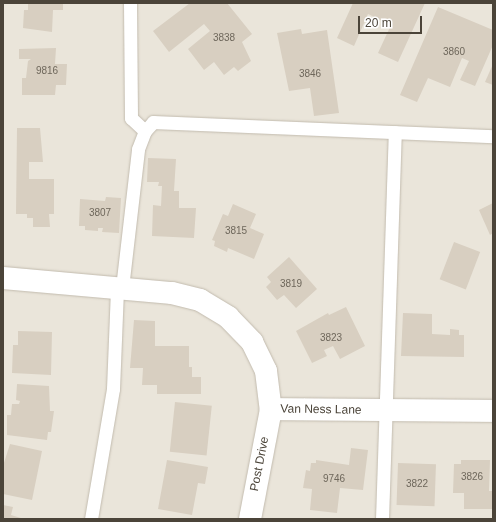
<!DOCTYPE html>
<style>
body{margin:0}
#map{position:relative;width:496px;height:522px;overflow:hidden;background:#f6f3ec;font-family:Arial,sans-serif}
div>[style]{position:absolute}
.residential>*{inset:0;background:#eae5da;transform-origin:0 0}
.building>*{inset:0;background:#d8cfc1;transform-origin:0 0}
.roads{filter:drop-shadow(0 0 1px #c2bbae) drop-shadow(0 0 1px #c2bbae)}
.service>*{height:13px;margin:-6.5px;padding:0 6.5px;transform-origin:6.5px;border-radius:6.5px;background:#fff}
.minor>*{height:22px;margin:-11px;padding:0 11px;transform-origin:11px;border-radius:11px;background:#fff}
span{translate:-50% -50%;white-space:nowrap;text-align:center;line-height:1.15;-webkit-text-stroke:4px #fff;paint-order:stroke}
.number-label{font-size:10px;color:#6e675b}
.number-label span{-webkit-text-stroke-width:0}
.street-label{font-size:12px;color:#4b4439}
.frame{position:absolute;inset:0;border:4px solid #4b4439;pointer-events:none}
.scale{position:absolute;left:358px;top:16px;width:64px;height:18px;box-sizing:border-box;border:2px solid #4b4439;border-top:0;padding-left:5px;font-size:12px;line-height:14px;white-space:nowrap;color:#4b4439;-webkit-text-stroke:3px #fff;paint-order:stroke}
</style>
<div id="map">
<div class="residential">
<i style="left:3px;top:3px;width:490px;height:516px"></i>
</div>
<div class="building">
<i style="clip-path:polygon(28px 3px,63px 3px,63px 10px,53px 10px,52px 32px,23px 28px,24px 10px,28px 10px)"></i>
<i style="clip-path:polygon(190px 3px,227px 3px,252px 34px,242px 42px,251px 61px,238px 71px,234px 67px,224px 75px,214px 62px,204px 70px,188px 49px,210px 31px,204px 24px,169px 52px,153px 31px)"></i>
<i style="clip-path:polygon(353px 3px,425px 3px,398px 62px,378px 53px,391px 25px,368px 14px,354px 46px,337px 38px)"></i>
<i style="clip-path:polygon(438px 7px,493px 30px,493px 45px,475px 86px,460px 80px,469px 61px,462px 58px,450px 87px,428px 78px,417px 102px,400px 95px)"></i>
<i style="clip-path:polygon(301px 29px,302px 34px,327px 30px,339px 113px,314px 116px,310px 88px,289px 91px,277px 33px)"></i>
<i style="clip-path:polygon(56px 48px,55px 64px,67px 64px,66px 85px,56px 85px,55px 95px,22px 95px,22px 78px,26px 78px,28px 61px,31px 59px,19px 59px,19px 49px)"></i>
<i style="clip-path:polygon(493px 64px,493px 85px,485px 82px)"></i>
<i style="clip-path:polygon(17px 128px,40px 128px,43px 162px,29px 162px,29px 179px,54px 179px,54px 214px,49px 214px,50px 227px,33px 227px,33px 218px,27px 218px,27px 214px,16px 214px)"></i>
<i style="clip-path:polygon(148px 158px,176px 159px,174px 191px,179px 191px,179px 208px,196px 208px,194px 238px,152px 236px,153px 205px,161px 206px,162px 186px,158px 186px,159px 182px,147px 182px)"></i>
<i style="clip-path:polygon(106px 197px,121px 198px,119px 233px,102px 232px,103px 228px,98px 228px,98px 231px,85px 230px,85px 226px,79px 226px,80px 199px,105px 201px)"></i>
<i style="clip-path:polygon(493px 203px,493px 233px,490px 235px,479px 210px)"></i>
<i style="clip-path:polygon(233px 204px,256px 214px,250px 228px,264px 234px,254px 259px,228px 248px,227px 252px,214px 246px,215px 241px,212px 240px,223px 214px,228px 216px)"></i>
<i style="left:454px;top:242px;width:28px;height:40px;rotate:21deg"></i>
<i style="clip-path:polygon(289px 257px,317px 289px,296px 308px,284px 295px,277px 300px,266px 287px,271px 282px,267px 277px)"></i>
<i style="clip-path:polygon(346px 307px,365px 346px,340px 359px,333px 346px,324px 350px,327px 356px,312px 363px,296px 331px,328px 313px,329px 315px)"></i>
<i style="clip-path:polygon(403px 313px,432px 314px,432px 334px,450px 335px,450px 329px,459px 330px,459px 335px,464px 335px,464px 357px,401px 356px)"></i>
<i style="clip-path:polygon(134px 320px,155px 321px,155px 346px,189px 346px,189px 367px,192px 367px,192px 377px,201px 377px,201px 394px,157px 394px,157px 385px,142px 385px,143px 368px,130px 368px)"></i>
<i style="clip-path:polygon(18px 331px,52px 332px,51px 375px,12px 373px,13px 345px,18px 345px)"></i>
<i style="clip-path:polygon(17px 384px,49px 386px,50px 411px,54px 411px,51px 432px,48px 432px,47px 440px,7px 435px,7px 415px,11px 415px,12px 404px,19px 404px,20px 401px,16px 400px)"></i>
<i style="left:175px;top:402px;width:37px;height:50px;rotate:6deg"></i>
<i style="clip-path:polygon(10px 444px,42px 451px,32px 500px,3px 494px,3px 466px)"></i>
<i style="clip-path:polygon(351px 448px,368px 450px,363px 490px,340px 488px,337px 513px,310px 510px,312px 489px,303px 488px,306px 470px,310px 471px,311px 463px,316px 463px,316px 460px,349px 465px)"></i>
<i style="clip-path:polygon(167px 460px,208px 467px,205px 484px,198px 483px,192px 515px,158px 509px)"></i>
<i style="clip-path:polygon(461px 460px,490px 460px,489px 491px,493px 491px,493px 509px,464px 509px,464px 493px,453px 493px,454px 464px,461px 464px)"></i>
<i style="left:398px;top:463px;width:38px;height:42px;rotate:2deg"></i>
<i style="clip-path:polygon(3px 505px,13px 507px,11px 515px,24px 519px,3px 519px)"></i>
</div>
<div class="roads">
<div class="service">
<i style="left:130px;top:3px;width:115px;rotate:89.5deg"></i>
<i style="left:131px;top:118px;width:19px;rotate:43deg"></i>
<i style="left:122px;top:288px;width:140px;rotate:-83.4deg"></i>
<i style="left:138px;top:149px;width:19px;rotate:-69deg"></i>
<i style="left:145px;top:131px;width:12px;rotate:-48deg"></i>
<i style="left:153px;top:122px;width:340px;rotate:2.4deg"></i>
<i style="left:91px;top:519px;width:132px;rotate:-80.4deg"></i>
<i style="left:113px;top:389px;width:101px;rotate:-87.7deg"></i>
<i style="left:382px;top:519px;width:387px;rotate:-88.1deg"></i>
</div>
<div class="minor">
<i style="left:3px;top:278px;width:170px;rotate:5.1deg"></i>
<i style="left:172px;top:293px;width:29px;rotate:14deg"></i>
<i style="left:200px;top:300px;width:33px;rotate:31deg"></i>
<i style="left:228px;top:317px;width:35px;rotate:46deg"></i>
<i style="left:252px;top:342px;width:32px;rotate:64deg"></i>
<i style="left:266px;top:371px;width:38px;rotate:83deg"></i>
<i style="left:271px;top:409px;width:112px;rotate:100.8deg"></i>
<i style="left:271px;top:409px;width:222px;rotate:0.5deg"></i>
</div>
</div>
<div class="number-label">
<span style="left:224px;top:38px">3838</span>
<span style="left:454px;top:52px">3860</span>
<span style="left:47px;top:71px">9816</span>
<span style="left:310px;top:74px">3846</span>
<span style="left:100px;top:213px">3807</span>
<span style="left:236px;top:231px">3815</span>
<span style="left:291px;top:284px">3819</span>
<span style="left:331px;top:338px">3823</span>
<span style="left:472px;top:477px">3826</span>
<span style="left:334px;top:479px">9746</span>
<span style="left:417px;top:484px">3822</span>
</div>
<div class="street-label">
<span style="left:321px;top:410px;rotate:1deg">Van Ness Lane</span>
<span style="left:260px;top:464px;rotate:-79deg">Post Drive</span>
</div>
<div class="frame"></div>
<div class="scale">20 m</div>
</div>
